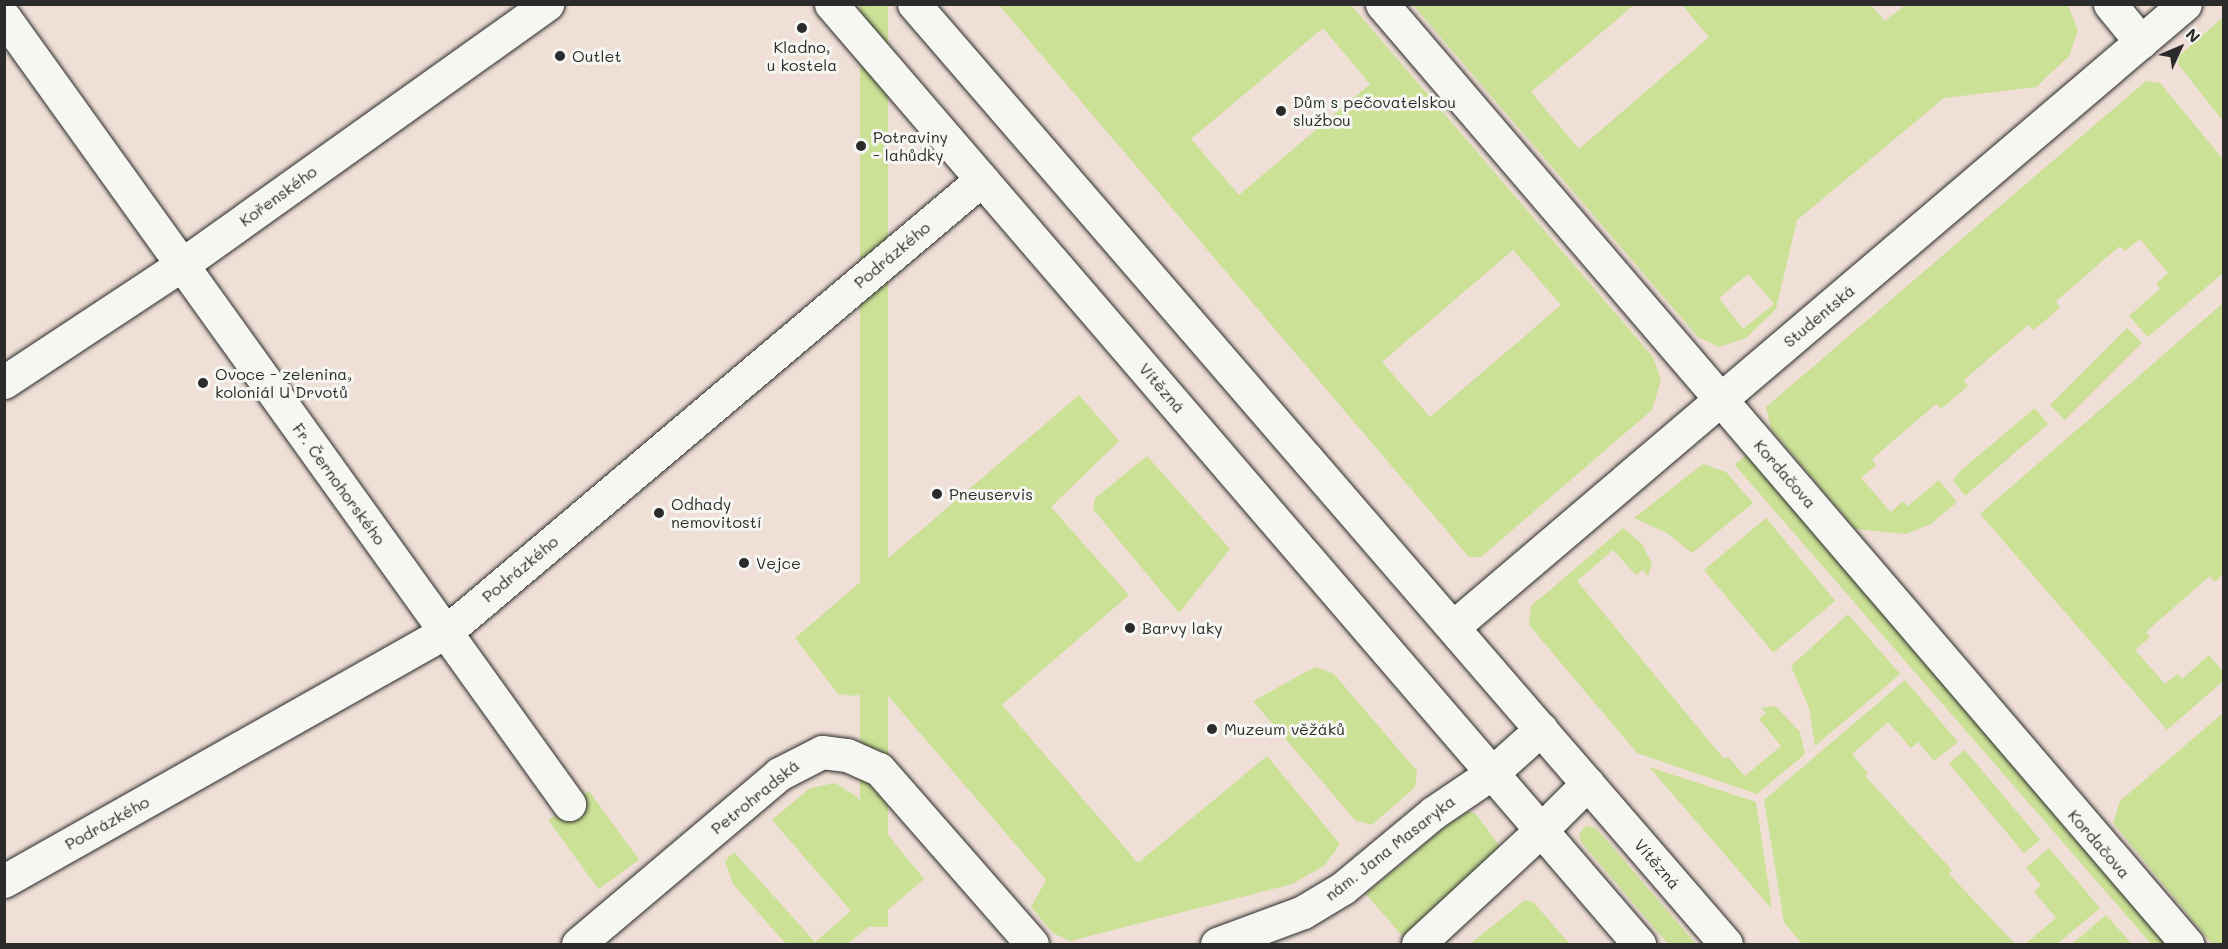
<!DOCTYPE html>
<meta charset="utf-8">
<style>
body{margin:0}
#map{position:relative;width:2228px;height:949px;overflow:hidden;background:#efdfd6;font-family:Mali,sans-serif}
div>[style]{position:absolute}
.green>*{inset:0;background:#cbe196;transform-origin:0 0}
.roads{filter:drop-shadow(0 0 2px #2b2b2b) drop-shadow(0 0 2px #2b2b2b)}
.street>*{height:33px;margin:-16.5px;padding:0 16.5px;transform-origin:16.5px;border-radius:16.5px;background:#f6f6f2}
.secondary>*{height:33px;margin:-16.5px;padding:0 16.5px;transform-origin:16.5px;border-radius:16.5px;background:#f6f6f2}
.dots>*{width:16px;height:16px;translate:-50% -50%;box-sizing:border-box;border:3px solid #f6f6f2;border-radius:50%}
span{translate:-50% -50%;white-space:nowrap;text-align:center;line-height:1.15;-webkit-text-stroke:6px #f6f6f2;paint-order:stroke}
.poi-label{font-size:16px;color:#2b2b2b}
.left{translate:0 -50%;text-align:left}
.street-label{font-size:16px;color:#2b2b2b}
.frame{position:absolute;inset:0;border:6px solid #2b2b2b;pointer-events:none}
.north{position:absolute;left:2150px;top:18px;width:60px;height:60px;-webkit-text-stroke:4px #f6f6f2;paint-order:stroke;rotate:46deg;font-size:16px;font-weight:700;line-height:24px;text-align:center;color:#2b2b2b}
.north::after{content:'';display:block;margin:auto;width:21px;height:27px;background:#2b2b2b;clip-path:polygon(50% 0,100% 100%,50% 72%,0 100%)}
</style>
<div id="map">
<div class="green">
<i style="left:860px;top:5px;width:28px;height:922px"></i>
<i style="clip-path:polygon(evenodd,999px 5px,1351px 5px,1653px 357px,1661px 380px,1652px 410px,1481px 557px,1469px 557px,999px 5px,1323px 28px,1370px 84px,1239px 195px,1191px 139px,1323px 28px,999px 5px,1513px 250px,1561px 305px,1430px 417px,1382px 362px,1513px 250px)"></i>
<i style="clip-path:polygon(evenodd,1413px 5px,1634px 5px,1531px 92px,1579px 149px,1709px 37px,1682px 5px,1871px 5px,1885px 21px,1905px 5px,2068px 5px,2078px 31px,2069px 56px,2036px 87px,1944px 98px,1797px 220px,1776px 309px,1746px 338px,1719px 347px,1698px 337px,1413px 5px,1748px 274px,1774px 304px,1743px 329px,1719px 298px,1748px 274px)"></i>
<i style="clip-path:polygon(2223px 17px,2223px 121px,2178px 64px,2179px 56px)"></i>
<i style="clip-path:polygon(2146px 81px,2160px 83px,2223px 159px,2223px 273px,2148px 337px,2129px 316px,2160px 289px,2156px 284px,2168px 273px,2140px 239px,2125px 251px,2120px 246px,2056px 301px,2060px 307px,2047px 319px,2033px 330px,2028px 325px,1964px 380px,1968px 386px,1941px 409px,1936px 404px,1872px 459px,1876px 465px,1861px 478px,1891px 512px,1903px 501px,1908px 506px,1939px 480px,1957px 502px,1931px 524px,1906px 534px,1855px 529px,1771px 429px,1766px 407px)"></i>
<i style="clip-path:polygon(2223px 303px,2223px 574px,2215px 582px,2210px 576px,2146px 632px,2150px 637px,2135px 650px,2165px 684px,2178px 674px,2182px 679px,2209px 655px,2223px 672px,2223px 681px,2167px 730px,1980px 514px)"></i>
<i style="left:2127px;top:328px;width:21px;height:109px;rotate:45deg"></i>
<i style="clip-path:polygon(1079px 395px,1119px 441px,1051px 507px,1129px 595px,1002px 705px,1138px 863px,1267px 756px,1340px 844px,1325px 865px,1292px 884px,1070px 941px,1053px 933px,1031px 907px,1046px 880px,877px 683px,856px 696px,838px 694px,795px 638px)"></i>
<i style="clip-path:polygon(2035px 408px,2048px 424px,1965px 496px,1953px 481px,1960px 471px)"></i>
<i style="left:1746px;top:455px;width:645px;height:15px;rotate:49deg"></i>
<i style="clip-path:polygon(1147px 456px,1230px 549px,1179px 613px,1093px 509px,1095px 498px)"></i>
<i style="clip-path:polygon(1703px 464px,1726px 472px,1753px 503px,1692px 553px,1667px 533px,1634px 518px)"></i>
<i style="left:1766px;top:518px;width:108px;height:81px;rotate:50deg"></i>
<i style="clip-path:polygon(1623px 528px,1642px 544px,1652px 564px,1648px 576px,1643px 570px,1636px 575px,1613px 550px,1577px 581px,1724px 759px,1728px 757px,1745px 776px,1781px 746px,1759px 719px,1766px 713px,1761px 708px,1775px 706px,1800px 732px,1805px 754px,1757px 794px,1637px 753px,1529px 625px,1531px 606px)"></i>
<i style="clip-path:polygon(1848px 614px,1900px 674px,1815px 746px,1809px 708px,1791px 666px)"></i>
<i style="clip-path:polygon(1315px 667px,1333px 673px,1417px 771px,1415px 787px,1372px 825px,1355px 820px,1253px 701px)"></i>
<i style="clip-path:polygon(1905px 680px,1958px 742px,1934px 761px,1918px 742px,1911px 748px,1888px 722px,1852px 754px,1868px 773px,1865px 776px,1952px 870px,1949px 874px,2015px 944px,1802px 944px,1784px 922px,1764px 800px)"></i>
<i style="clip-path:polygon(2223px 713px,2224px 944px,2212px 944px,2113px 823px,2120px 801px)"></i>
<i style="left:1965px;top:750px;width:117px;height:21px;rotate:50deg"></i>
<i style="clip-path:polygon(1649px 767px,1756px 802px,1772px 909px)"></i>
<i style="clip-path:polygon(835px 783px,857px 797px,924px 879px,848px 944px,786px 944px,733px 884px,725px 861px,734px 852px,815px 942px,851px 911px,772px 820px,810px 788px)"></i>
<i style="left:589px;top:791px;width:85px;height:50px;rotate:54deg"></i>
<i style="clip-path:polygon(1464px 810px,1476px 814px,1501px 848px,1403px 937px,1366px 894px)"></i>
<i style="clip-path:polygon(1586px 825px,1597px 829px,1696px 944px,1668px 944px,1581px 842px,1579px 834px)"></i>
<i style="clip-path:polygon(2049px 848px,2100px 908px,2057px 944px,2025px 944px,2056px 918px,2034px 892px,2041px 885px,2026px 868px)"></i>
<i style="clip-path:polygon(1525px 900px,1533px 902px,1570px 944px,1470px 944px)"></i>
<i style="clip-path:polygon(2106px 915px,2132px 944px,2072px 944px)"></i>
</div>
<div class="roads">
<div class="street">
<i style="left:1382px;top:4px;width:1238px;rotate:49.42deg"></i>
<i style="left:2110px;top:4px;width:49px;rotate:50.8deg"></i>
<i style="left:4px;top:17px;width:969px;rotate:54.32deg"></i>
<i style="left:4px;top:382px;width:211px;rotate:-33.4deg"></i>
<i style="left:180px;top:266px;width:451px;rotate:-35.5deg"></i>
<i style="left:1453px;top:627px;width:961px;rotate:-40.4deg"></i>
<i style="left:4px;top:881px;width:509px;rotate:-29.44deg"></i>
<i style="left:447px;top:631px;width:700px;rotate:-40.19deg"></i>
<i style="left:578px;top:944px;width:263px;rotate:-40.2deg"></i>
<i style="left:779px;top:774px;width:48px;rotate:-27.1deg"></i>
<i style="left:822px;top:752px;width:25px;rotate:7deg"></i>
<i style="left:847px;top:755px;width:35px;rotate:24deg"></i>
<i style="left:879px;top:769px;width:232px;rotate:48.8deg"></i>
<i style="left:1217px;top:944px;width:92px;rotate:-20.4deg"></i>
<i style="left:1303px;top:912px;width:47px;rotate:-31deg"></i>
<i style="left:1343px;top:888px;width:117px;rotate:-39.8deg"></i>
<i style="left:1433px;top:813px;width:71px;rotate:-34.1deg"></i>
<i style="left:1418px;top:944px;width:168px;rotate:-42.8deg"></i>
</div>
<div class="secondary">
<i style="left:831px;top:4px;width:1240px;rotate:49.32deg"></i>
<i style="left:914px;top:4px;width:1242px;rotate:49.18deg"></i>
<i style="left:1492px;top:773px;width:66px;rotate:-41.9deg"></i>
<i style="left:1541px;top:830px;width:66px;rotate:-45deg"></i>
</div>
</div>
<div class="dots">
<i style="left:802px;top:28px;background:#2b2b2b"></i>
<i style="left:560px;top:56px;background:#2b2b2b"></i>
<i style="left:1281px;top:111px;background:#2b2b2b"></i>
<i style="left:861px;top:146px;background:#2b2b2b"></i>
<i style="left:203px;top:383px;background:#2b2b2b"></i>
<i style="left:937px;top:494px;background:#2b2b2b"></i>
<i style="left:659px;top:513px;background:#2b2b2b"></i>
<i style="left:744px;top:563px;background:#2b2b2b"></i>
<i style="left:1130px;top:628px;background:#2b2b2b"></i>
<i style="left:1212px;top:729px;background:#2b2b2b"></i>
</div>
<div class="poi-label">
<span style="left:802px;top:56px">Kladno,<br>u kostela</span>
<span class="left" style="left:572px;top:56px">Outlet</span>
<span class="left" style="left:1293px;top:111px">Dům s pečovatelskou<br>službou</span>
<span class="left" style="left:873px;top:146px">Potraviny<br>- lahůdky</span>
<span class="left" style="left:215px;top:383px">Ovoce - zelenina,<br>koloniál U Drvotů</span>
<span class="left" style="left:949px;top:494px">Pneuservis</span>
<span class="left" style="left:671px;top:513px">Odhady<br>nemovitostí</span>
<span class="left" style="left:756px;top:563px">Vejce</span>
<span class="left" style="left:1142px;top:628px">Barvy laky</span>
<span class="left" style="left:1224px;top:729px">Muzeum věžáků</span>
</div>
<div class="street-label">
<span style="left:278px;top:196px;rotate:-36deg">Kořenského</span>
<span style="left:892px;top:255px;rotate:-40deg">Podrázkého</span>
<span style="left:1819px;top:316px;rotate:-40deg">Studentská</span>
<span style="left:1162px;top:388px;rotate:49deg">Vítězná</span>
<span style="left:1785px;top:474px;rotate:49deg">Kordačova</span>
<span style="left:339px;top:484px;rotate:54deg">Fr. Černohorského</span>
<span style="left:520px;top:569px;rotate:-40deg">Podrázkého</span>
<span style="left:755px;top:797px;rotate:-39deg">Petrohradská</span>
<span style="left:107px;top:823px;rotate:-29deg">Podrázkého</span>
<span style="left:2099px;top:844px;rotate:49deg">Kordačova</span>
<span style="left:1390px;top:848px;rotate:-38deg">nám. Jana Masaryka</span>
<span style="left:1657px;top:864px;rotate:49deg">Vítězná</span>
</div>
<div class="frame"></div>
<div class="north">N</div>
</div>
